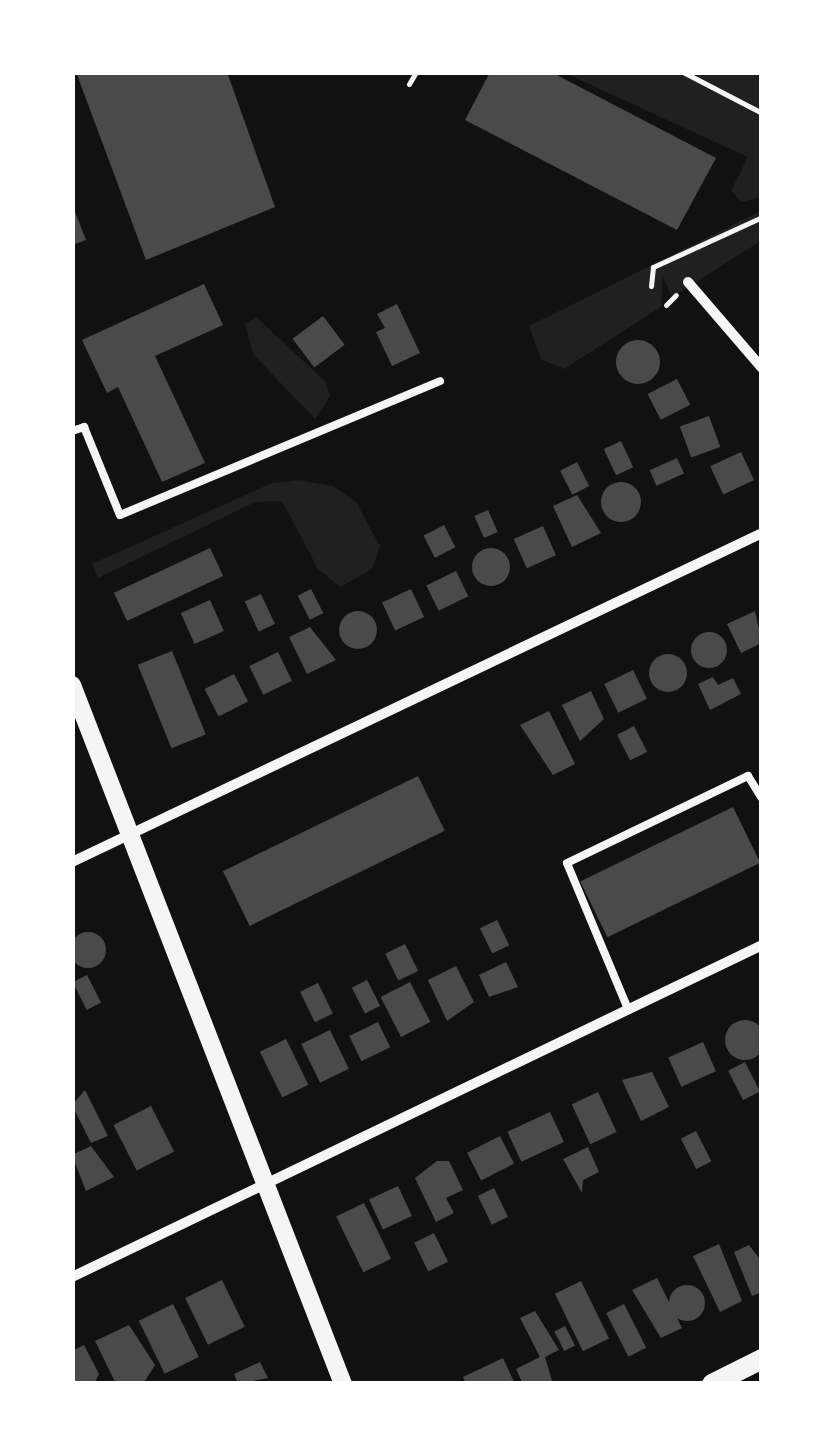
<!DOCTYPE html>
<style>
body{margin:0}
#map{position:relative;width:834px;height:1456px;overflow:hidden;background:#111;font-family:Figtree,sans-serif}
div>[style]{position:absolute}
.green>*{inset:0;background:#202020}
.building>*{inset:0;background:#4a4a4a;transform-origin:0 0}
.round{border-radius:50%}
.path>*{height:5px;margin:-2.5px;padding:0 2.5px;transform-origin:2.5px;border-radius:2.5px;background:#f5f5f5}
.service>*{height:8px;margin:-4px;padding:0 4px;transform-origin:4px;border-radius:4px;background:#f5f5f5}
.minor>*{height:10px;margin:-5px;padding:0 5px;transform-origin:5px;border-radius:5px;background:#f5f5f5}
.tertiary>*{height:18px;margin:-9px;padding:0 9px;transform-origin:9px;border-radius:9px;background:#f5f5f5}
.secondary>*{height:20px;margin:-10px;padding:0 10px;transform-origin:10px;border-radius:10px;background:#f5f5f5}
span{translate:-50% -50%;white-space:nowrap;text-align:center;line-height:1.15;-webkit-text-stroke:9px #fff;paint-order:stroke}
.frame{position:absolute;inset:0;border:75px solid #fff;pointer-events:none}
</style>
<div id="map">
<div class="green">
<i style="clip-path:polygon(565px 73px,761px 73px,761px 197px,741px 202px,731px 191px,748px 157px)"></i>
<i style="clip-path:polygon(761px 211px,761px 241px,672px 297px,663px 277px,661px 307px,564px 369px,541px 359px,529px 326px)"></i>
<i style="clip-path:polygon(256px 317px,326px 382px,330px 396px,315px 419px,253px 354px,245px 324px)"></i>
<i style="clip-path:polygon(299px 480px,333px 486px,356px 502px,380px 546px,372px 569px,340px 587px,318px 569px,282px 501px,255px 502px,98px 578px,92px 564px,272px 483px)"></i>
</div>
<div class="building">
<i style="clip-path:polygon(76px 72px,227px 72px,275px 207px,146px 260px)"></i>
<i style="clip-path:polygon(490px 72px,551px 72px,716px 158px,677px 230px,465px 120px)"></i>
<i style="clip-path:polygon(72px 204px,86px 240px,72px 245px)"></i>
<i style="clip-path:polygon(204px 284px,223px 325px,155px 356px,205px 463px,162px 482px,118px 387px,107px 393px,82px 340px)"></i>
<i style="clip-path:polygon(397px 304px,420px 353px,392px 366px,376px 332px,385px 328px,377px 314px)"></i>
<i style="left:323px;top:316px;width:36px;height:38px;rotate:53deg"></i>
<i class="round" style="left:616px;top:340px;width:44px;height:44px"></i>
<i style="left:677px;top:379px;width:29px;height:33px;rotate:63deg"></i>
<i style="left:709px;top:416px;width:33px;height:31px;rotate:70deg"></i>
<i style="left:621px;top:441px;width:29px;height:19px;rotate:65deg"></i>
<i style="left:741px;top:452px;width:31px;height:34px;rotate:65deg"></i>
<i style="left:677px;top:458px;width:17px;height:30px;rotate:66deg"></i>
<i style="left:577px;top:462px;width:27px;height:19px;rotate:63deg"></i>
<i class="round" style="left:601px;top:482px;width:40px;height:40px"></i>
<i style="clip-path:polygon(577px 495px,601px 533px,572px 547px,553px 506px)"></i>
<i style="left:488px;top:510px;width:24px;height:15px;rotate:66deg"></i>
<i style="left:444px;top:525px;width:25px;height:23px;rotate:63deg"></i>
<i style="left:543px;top:526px;width:32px;height:32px;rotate:66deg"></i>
<i style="left:210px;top:548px;width:31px;height:106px;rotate:65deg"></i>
<i class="round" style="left:472px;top:548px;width:38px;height:38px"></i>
<i style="left:456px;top:571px;width:28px;height:33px;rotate:64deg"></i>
<i style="left:311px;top:589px;width:27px;height:15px;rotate:63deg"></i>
<i style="left:411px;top:589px;width:31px;height:32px;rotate:65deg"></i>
<i style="left:261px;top:594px;width:33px;height:18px;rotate:65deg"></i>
<i style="left:210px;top:600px;width:34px;height:32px;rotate:66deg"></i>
<i style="clip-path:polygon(755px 611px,762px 643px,741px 653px,727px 624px)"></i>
<i class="round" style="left:339px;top:611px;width:38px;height:38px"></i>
<i style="clip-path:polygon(310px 627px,336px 660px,307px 674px,289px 637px)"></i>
<i class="round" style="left:691px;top:632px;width:36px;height:36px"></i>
<i style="left:172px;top:651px;width:90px;height:37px;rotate:68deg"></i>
<i style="left:278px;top:652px;width:32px;height:32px;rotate:64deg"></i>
<i class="round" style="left:649px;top:654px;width:38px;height:38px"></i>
<i style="left:633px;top:670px;width:32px;height:32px;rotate:64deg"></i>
<i style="left:234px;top:674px;width:31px;height:33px;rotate:63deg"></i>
<i style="clip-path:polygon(713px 677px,718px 685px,733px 678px,741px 694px,710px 710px,698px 684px)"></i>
<i style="clip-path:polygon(591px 691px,604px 719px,580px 741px,562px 705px)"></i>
<i style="clip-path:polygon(549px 711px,575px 764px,553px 775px,520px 725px)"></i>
<i style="left:634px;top:726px;width:29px;height:19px;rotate:63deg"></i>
<i style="left:418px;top:776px;width:61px;height:217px;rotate:64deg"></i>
<i style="left:733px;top:807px;width:62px;height:170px;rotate:64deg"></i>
<i style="left:497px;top:920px;width:28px;height:19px;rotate:64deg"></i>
<i class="round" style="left:70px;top:932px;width:36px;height:36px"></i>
<i style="left:405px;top:944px;width:30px;height:22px;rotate:64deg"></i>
<i style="clip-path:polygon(506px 962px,518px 987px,489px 997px,479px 975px)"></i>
<i style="clip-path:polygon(456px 966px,474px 1002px,447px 1021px,428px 980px)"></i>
<i style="left:87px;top:975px;width:31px;height:16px;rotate:63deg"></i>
<i style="left:367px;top:980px;width:29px;height:17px;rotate:63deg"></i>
<i style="left:410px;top:982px;width:45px;height:33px;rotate:63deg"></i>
<i style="left:318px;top:983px;width:34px;height:20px;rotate:64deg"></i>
<i class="round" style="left:725px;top:1020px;width:40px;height:40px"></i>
<i style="left:378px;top:1022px;width:28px;height:32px;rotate:64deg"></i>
<i style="left:330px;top:1030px;width:43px;height:32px;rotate:64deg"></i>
<i style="left:286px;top:1039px;width:51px;height:29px;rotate:64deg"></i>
<i style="left:703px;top:1042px;width:32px;height:38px;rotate:66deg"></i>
<i style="left:745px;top:1062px;width:33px;height:19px;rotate:63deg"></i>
<i style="clip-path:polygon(652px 1072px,669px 1107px,641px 1121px,622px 1080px)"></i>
<i style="clip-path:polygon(85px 1090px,108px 1136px,91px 1143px,72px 1105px)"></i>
<i style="left:598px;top:1092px;width:44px;height:29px;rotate:65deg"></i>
<i style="left:151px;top:1106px;width:51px;height:42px;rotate:63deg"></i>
<i style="left:550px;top:1112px;width:33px;height:47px;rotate:65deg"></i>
<i style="left:696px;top:1131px;width:34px;height:17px;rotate:63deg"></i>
<i style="left:500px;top:1136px;width:31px;height:37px;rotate:63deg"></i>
<i style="clip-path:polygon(91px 1146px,114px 1177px,86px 1191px,72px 1155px)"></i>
<i style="clip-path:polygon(588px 1147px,599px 1172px,583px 1180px,582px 1193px,563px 1159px)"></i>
<i style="clip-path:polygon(437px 1161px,449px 1161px,463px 1190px,446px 1198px,454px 1213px,436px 1222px,415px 1178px)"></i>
<i style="left:398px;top:1186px;width:33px;height:32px;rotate:65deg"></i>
<i style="left:494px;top:1188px;width:32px;height:18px;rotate:64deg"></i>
<i style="left:364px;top:1203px;width:62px;height:31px;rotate:64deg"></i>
<i style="left:434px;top:1233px;width:32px;height:22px;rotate:64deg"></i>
<i style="clip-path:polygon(719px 1244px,742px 1301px,720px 1312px,693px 1256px)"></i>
<i style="clip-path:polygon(749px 1245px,762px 1262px,762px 1292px,752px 1296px,734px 1252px)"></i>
<i style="clip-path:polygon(657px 1278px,682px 1328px,661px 1338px,632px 1290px)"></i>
<i style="left:222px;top:1280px;width:52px;height:41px;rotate:64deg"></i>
<i style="left:581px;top:1281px;width:64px;height:29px;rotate:64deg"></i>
<i class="round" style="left:669px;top:1285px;width:36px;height:36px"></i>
<i style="left:173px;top:1304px;width:59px;height:38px;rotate:64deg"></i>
<i style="left:624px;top:1304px;width:49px;height:20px;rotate:63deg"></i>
<i style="clip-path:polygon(535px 1311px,559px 1350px,545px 1357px,553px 1384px,523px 1384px,516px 1369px,540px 1357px,520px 1318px)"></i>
<i style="clip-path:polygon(129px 1325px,155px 1365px,143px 1384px,116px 1384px,95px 1341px)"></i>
<i style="left:565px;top:1326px;width:22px;height:12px;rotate:63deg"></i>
<i style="clip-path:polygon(84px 1345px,99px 1374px,94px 1384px,72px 1384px,72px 1351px)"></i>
<i style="clip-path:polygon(503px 1358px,515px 1384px,466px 1384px,463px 1377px)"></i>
<i style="clip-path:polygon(260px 1362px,268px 1378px,238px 1384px,234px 1374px)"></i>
</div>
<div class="path">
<i style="left:683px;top:72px;width:89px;rotate:27.4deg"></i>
<i style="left:409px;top:84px;width:14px;rotate:-60deg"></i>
<i style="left:651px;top:286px;width:19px;rotate:-84deg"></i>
<i style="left:653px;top:267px;width:120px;rotate:-24.6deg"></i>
<i style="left:666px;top:305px;width:14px;rotate:-45deg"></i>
</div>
<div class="service">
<i style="left:72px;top:431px;width:13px;rotate:-18deg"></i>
<i style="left:84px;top:427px;width:95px;rotate:67.8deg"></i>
<i style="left:120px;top:515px;width:347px;rotate:-22.7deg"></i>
<i style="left:628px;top:1009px;width:158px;rotate:-112.7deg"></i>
<i style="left:567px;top:863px;width:201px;rotate:-25.7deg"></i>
<i style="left:748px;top:776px;width:26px;rotate:58deg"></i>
</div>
<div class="minor">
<i style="left:688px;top:282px;width:113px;rotate:49.3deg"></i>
<i style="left:72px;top:862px;width:764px;rotate:-25.49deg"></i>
<i style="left:72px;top:1277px;width:766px;rotate:-25.69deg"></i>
</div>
<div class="tertiary">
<i style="left:72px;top:685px;width:750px;rotate:68.81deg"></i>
</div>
<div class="secondary">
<i style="left:712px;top:1384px;width:56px;rotate:-26.6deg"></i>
</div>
<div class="frame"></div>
</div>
